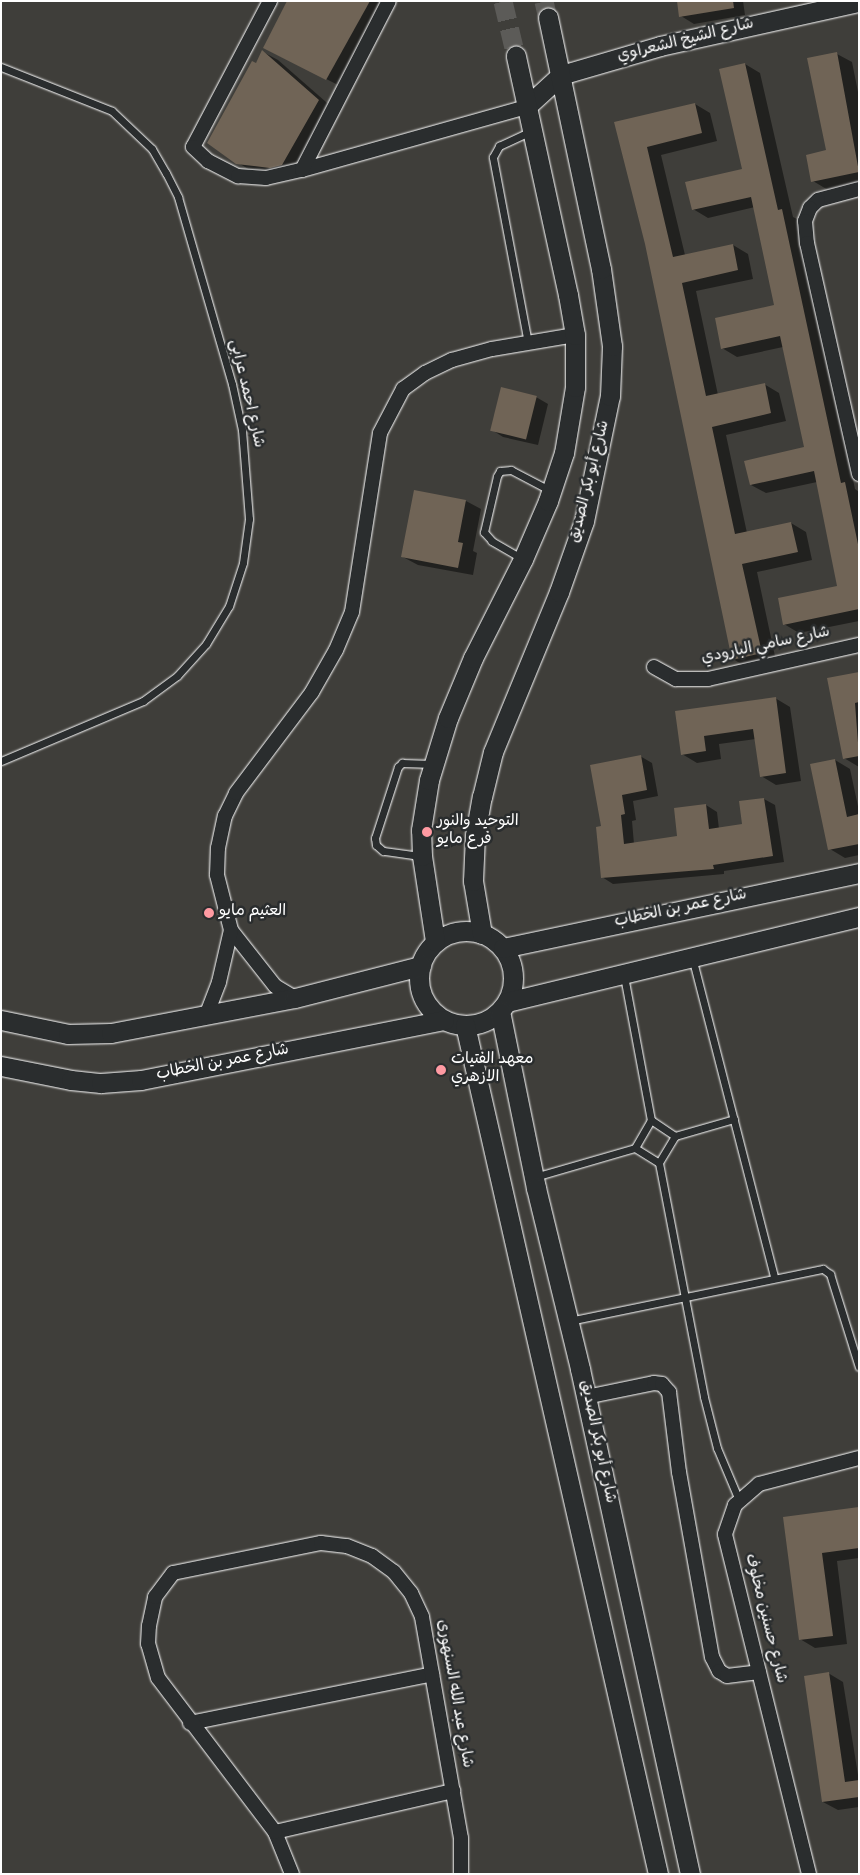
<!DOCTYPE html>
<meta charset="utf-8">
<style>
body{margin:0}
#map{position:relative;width:860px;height:1875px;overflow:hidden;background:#3f3e3a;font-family:"Gochi Hand","Playpen Sans Arabic",sans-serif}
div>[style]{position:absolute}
.shadow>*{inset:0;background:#0007}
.building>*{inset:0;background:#706456;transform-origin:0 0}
.secondary-tunnel>*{height:19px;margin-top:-9.5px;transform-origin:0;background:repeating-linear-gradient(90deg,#5c5b58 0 19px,transparent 0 28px)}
.roads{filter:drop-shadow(0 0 1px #fff) drop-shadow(0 0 1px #fff)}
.lane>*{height:7px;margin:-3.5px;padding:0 3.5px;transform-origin:3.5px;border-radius:3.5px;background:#2a2d2e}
.street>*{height:14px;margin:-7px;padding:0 7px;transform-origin:7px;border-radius:7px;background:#2a2d2e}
.secondary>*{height:19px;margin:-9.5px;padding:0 9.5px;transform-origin:9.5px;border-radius:9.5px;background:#2a2d2e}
.secondary>.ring{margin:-9.5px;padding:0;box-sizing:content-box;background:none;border:19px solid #2a2d2e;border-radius:50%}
.dots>*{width:14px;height:14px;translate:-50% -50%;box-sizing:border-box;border:2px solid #2a2d2e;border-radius:50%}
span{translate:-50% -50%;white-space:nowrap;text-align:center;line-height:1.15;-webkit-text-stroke:5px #2a2d2e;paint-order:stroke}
.street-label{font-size:16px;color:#fff}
.poi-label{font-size:16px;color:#fff}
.left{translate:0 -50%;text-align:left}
.frame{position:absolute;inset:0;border:2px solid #fff;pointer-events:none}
</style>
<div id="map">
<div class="shadow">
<i style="clip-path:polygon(289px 1px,389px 1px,342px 87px,265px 48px)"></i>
<i style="clip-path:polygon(678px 1px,743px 1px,745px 15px,694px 24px,681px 16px)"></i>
<i style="clip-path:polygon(263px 52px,278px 60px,334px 109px,298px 173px,253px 172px,237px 162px,256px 64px)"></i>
<i style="clip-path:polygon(837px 54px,852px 62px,859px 97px,859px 183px,828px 190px,813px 181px,827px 151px)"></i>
<i style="clip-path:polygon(745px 64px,760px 73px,793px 217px,797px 219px,855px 489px,859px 492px,859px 621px,799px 633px,784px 624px,839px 587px,817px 482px,766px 493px,751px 485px,806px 448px,783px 347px,737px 357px,722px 348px,776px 306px,755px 207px,708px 218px,693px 209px,743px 170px)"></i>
<i style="clip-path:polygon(695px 104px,710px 113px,717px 141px,661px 155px,685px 255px,733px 245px,748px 254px,753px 279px,696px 291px,718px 395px,764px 384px,779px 393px,786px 421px,726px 435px,747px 533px,791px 523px,806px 532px,812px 560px,757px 572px,776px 661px,748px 668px,733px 659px,646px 243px,616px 123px)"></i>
<i style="clip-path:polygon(536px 397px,548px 404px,538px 445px,503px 437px,492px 430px)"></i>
<i style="clip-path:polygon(466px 501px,481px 509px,473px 551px,477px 553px,473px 575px,418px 565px,403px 557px)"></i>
<i style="clip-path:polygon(859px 673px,859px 767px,844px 758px)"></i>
<i style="clip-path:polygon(775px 698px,790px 707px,801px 781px,776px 785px,761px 776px,756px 739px,719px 744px,721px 759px,697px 763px,682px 754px,676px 712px)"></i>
<i style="clip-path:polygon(640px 756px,652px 763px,658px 796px,633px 801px,636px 820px,632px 821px,634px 844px,678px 837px,706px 805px,717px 812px,719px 829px,744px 825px,764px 799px,775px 805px,784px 862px,724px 871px,724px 874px,613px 884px,602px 877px,603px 827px)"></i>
<i style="clip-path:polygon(835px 760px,850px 769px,859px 811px,859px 855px,845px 858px,830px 849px)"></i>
<i style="clip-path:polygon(859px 1508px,859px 1558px,837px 1561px,847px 1644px,815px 1648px,800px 1639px,784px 1518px)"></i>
<i style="clip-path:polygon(828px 1673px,843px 1682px,859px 1781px,859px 1807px,838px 1810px,823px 1802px)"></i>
</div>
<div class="building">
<i style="clip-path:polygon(287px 1px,370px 1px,326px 80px,263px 48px)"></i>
<i style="clip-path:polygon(677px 1px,733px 1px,734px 8px,679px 17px)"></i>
<i style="clip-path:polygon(262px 50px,319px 100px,282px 165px,270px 168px,236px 164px,207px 143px,252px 61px,256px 63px)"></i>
<i style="clip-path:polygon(837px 52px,859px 172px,811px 182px,806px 155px,826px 150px,807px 58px)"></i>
<i style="clip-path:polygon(745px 63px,778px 210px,782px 209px,841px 483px,845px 482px,859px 549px,859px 609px,783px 625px,778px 598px,837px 586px,814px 471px,750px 485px,744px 461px,804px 447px,780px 336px,721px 349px,715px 318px,774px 305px,751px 197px,692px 210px,685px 182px,742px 169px,719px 69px)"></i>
<i style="clip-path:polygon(695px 103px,702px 133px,647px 147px,673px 257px,733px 244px,738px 270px,682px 283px,706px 396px,765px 383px,771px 413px,712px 427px,735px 534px,791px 522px,798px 552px,742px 564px,762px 653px,732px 660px,645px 244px,614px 122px)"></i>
<i style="left:501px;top:387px;width:37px;height:45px;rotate:14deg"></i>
<i style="clip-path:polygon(414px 490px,466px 500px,458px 542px,463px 543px,458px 568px,401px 557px)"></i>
<i style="clip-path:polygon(859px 672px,859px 702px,855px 703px,859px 756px,843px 759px,827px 678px)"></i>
<i style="clip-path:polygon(776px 697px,786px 773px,760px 777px,753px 729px,704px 736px,706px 751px,681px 755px,675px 711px)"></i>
<i style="clip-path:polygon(641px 755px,647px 790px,622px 795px,625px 814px,621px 815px,624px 844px,677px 836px,674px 808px,706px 804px,709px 829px,742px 824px,739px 801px,764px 798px,773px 856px,713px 865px,714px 869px,601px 878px,596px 827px,601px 826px,590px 765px)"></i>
<i style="clip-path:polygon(835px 759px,847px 817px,859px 814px,859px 844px,828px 850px,810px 764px)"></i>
<i style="clip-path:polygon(859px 1507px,859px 1548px,822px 1553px,833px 1636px,799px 1640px,783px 1517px)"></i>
<i style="clip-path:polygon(829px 1672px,845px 1782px,859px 1780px,859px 1797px,822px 1802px,804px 1676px)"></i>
</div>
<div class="secondary-tunnel">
<i style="left:503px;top:1px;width:57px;rotate:76.7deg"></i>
<i style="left:544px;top:1px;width:17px;rotate:77deg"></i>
</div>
<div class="roads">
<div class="lane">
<i style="left:1px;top:67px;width:119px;rotate:21.6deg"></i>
<i style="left:112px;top:111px;width:55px;rotate:43.5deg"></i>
<i style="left:152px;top:149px;width:28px;rotate:60deg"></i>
<i style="left:166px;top:173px;width:27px;rotate:63deg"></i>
<i style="left:178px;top:197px;width:195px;rotate:73.9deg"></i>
<i style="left:232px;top:384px;width:47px;rotate:77.7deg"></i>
<i style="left:242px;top:430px;width:89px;rotate:85.5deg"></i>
<i style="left:249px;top:519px;width:44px;rotate:97.8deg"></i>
<i style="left:243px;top:563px;width:45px;rotate:108deg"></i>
<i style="left:229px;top:606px;width:44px;rotate:121.2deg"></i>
<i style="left:206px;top:644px;width:43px;rotate:132.2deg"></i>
<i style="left:177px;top:676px;width:42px;rotate:143.7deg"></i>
<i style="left:143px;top:701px;width:154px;rotate:157.1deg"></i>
<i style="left:528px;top:343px;width:189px;rotate:-100.7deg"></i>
<i style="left:493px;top:157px;width:13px;rotate:-61deg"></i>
<i style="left:499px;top:146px;width:35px;rotate:-25deg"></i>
<i style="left:521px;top:558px;width:34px;rotate:-150deg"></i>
<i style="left:492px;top:541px;width:12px;rotate:-132deg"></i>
<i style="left:484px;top:532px;width:57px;rotate:-76.9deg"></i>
<i style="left:497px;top:476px;width:6px;rotate:-59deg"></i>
<i style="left:500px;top:471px;width:11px;rotate:-5deg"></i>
<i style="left:511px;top:470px;width:45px;rotate:27.7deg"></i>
<i style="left:420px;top:856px;width:37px;rotate:-172deg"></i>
<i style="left:383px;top:851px;width:9px;rotate:-139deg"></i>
<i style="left:376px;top:845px;width:7px;rotate:-98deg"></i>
<i style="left:375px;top:838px;width:75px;rotate:-72.1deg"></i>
<i style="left:398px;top:767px;width:6px;rotate:-45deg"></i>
<i style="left:402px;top:763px;width:31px;rotate:2deg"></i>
<i style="left:692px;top:957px;width:330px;rotate:75.6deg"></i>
<i style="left:624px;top:976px;width:147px;rotate:79.4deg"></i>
<i style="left:651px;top:1120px;width:32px;rotate:120deg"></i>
<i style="left:635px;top:1148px;width:28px;rotate:32deg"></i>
<i style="left:734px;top:1119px;width:61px;rotate:163.9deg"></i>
<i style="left:675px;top:1136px;width:31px;rotate:121deg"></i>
<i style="left:659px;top:1163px;width:238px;rotate:79.1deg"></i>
<i style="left:704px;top:1397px;width:53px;rotate:75.7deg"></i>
<i style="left:717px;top:1448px;width:56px;rotate:67.1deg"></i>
<i style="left:651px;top:1120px;width:29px;rotate:34deg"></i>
<i style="left:535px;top:1177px;width:104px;rotate:-16.2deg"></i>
<i style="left:569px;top:1321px;width:259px;rotate:-11.6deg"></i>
<i style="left:823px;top:1269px;width:9px;rotate:36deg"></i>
<i style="left:830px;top:1274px;width:97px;rotate:72.7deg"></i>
</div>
<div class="street">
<i style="left:270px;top:1px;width:165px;rotate:117.8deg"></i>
<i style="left:193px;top:147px;width:21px;rotate:43deg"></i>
<i style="left:208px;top:161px;width:34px;rotate:27deg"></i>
<i style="left:238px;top:176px;width:28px;rotate:4deg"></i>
<i style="left:266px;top:178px;width:37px;rotate:-13deg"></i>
<i style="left:302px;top:170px;width:233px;rotate:-15.7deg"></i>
<i style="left:302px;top:170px;width:190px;rotate:-62.8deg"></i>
<i style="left:859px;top:189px;width:42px;rotate:165deg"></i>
<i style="left:818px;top:200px;width:11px;rotate:135deg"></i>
<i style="left:810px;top:208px;width:14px;rotate:111deg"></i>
<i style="left:805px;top:221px;width:22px;rotate:85deg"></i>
<i style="left:807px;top:243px;width:237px;rotate:77.3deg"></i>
<i style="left:654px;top:667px;width:25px;rotate:29deg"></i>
<i style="left:676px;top:679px;width:32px"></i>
<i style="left:708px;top:679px;width:155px;rotate:-12.7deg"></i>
<i style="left:295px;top:998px;width:23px;rotate:-149deg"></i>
<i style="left:275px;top:986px;width:71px;rotate:-128.2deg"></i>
<i style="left:231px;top:930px;width:57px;rotate:-104.3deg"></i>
<i style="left:217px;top:875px;width:27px;rotate:-88deg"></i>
<i style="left:218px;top:848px;width:33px;rotate:-78deg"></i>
<i style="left:225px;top:816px;width:25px;rotate:-64deg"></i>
<i style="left:236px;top:793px;width:126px;rotate:-53deg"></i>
<i style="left:312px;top:692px;width:48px;rotate:-60.3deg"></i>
<i style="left:336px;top:650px;width:41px;rotate:-67.2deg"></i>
<i style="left:352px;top:612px;width:181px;rotate:-81.1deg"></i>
<i style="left:380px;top:433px;width:50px;rotate:-62.4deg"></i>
<i style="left:403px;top:389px;width:27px;rotate:-36deg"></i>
<i style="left:425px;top:373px;width:30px;rotate:-26deg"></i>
<i style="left:452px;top:360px;width:41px;rotate:-15.4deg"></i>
<i style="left:492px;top:349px;width:84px;rotate:-9.6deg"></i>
<i style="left:206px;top:1016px;width:36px;rotate:-69deg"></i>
<i style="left:219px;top:982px;width:53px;rotate:-77deg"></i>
<i style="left:586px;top:1397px;width:69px;rotate:-11.6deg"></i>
<i style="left:654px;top:1383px;width:8px;rotate:7deg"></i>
<i style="left:662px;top:1384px;width:11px;rotate:49deg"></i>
<i style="left:669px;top:1392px;width:81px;rotate:82.9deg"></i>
<i style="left:679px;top:1472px;width:188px;rotate:79.9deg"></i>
<i style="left:712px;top:1657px;width:16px;rotate:63deg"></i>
<i style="left:719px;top:1671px;width:9px;rotate:32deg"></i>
<i style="left:727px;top:1676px;width:32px;rotate:-7deg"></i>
<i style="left:190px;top:1723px;width:247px;rotate:-11.4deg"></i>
<i style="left:275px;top:1832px;width:183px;rotate:-13deg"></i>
<i style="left:292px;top:1874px;width:45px;rotate:-112deg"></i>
<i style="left:275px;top:1832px;width:193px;rotate:-127.2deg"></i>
<i style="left:158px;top:1678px;width:35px;rotate:-106deg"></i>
<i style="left:148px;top:1644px;width:18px;rotate:-87deg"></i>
<i style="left:149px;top:1626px;width:30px;rotate:-78deg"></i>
<i style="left:155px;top:1597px;width:30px;rotate:-53deg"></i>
<i style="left:173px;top:1573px;width:151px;rotate:-11.5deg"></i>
<i style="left:321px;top:1543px;width:26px;rotate:7deg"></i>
<i style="left:347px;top:1546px;width:27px;rotate:22deg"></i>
<i style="left:372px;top:1556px;width:27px;rotate:36deg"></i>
<i style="left:394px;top:1572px;width:27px;rotate:51deg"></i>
<i style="left:411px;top:1593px;width:26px;rotate:65deg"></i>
<i style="left:422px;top:1617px;width:224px;rotate:80deg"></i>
<i style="left:461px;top:1838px;width:36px;rotate:90deg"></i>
<i style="left:809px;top:1874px;width:350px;rotate:-103.9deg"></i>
<i style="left:725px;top:1534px;width:31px;rotate:-71deg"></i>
<i style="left:735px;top:1505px;width:32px;rotate:-41deg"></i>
<i style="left:759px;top:1484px;width:103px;rotate:-14.6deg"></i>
</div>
<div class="secondary">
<i style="left:526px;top:107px;width:47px;rotate:-42.4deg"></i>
<i style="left:561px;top:75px;width:103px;rotate:-16.3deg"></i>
<i style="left:660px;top:46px;width:204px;rotate:-12.5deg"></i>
<i class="ring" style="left:419px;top:931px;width:75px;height:75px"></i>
<i style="left:482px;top:934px;width:54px;rotate:-99.6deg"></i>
<i style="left:473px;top:881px;width:46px;rotate:-87.5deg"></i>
<i style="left:475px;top:835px;width:39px;rotate:-80deg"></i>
<i style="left:482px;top:797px;width:46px;rotate:-76.3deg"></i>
<i style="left:493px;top:752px;width:173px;rotate:-67.6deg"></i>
<i style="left:559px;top:592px;width:75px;rotate:-70.6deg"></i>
<i style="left:584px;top:521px;width:128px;rotate:-78.3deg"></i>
<i style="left:610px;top:396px;width:50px;rotate:-87.7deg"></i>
<i style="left:612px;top:346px;width:78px;rotate:-98.1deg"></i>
<i style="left:601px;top:269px;width:257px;rotate:-101.9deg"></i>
<i style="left:435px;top:941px;width:86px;rotate:-98.7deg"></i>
<i style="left:422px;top:856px;width:26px;rotate:-92deg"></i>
<i style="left:421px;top:830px;width:51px;rotate:-80.9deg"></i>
<i style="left:429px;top:780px;width:65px;rotate:-73deg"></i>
<i style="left:448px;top:718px;width:65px;rotate:-67.4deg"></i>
<i style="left:473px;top:658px;width:111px;rotate:-63.2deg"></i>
<i style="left:523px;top:559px;width:63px;rotate:-66.7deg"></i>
<i style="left:548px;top:501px;width:51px;rotate:-71.6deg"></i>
<i style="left:564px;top:453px;width:67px;rotate:-80.5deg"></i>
<i style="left:575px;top:387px;width:52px;rotate:-90deg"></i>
<i style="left:575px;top:335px;width:41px;rotate:-99.9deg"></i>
<i style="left:568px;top:295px;width:245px;rotate:-102.3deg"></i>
<i style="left:503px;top:948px;width:364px;rotate:-11.9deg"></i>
<i style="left:507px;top:1002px;width:362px;rotate:-13.6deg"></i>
<i style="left:500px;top:1011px;width:181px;rotate:78.5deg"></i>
<i style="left:536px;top:1188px;width:186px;rotate:76.3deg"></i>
<i style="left:580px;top:1369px;width:517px;rotate:77.71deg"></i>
<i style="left:1px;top:1020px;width:68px;rotate:11.8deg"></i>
<i style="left:68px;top:1034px;width:43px;rotate:-1.3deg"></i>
<i style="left:111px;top:1033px;width:187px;rotate:-10.8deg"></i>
<i style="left:295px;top:998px;width:130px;rotate:-14.3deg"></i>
<i style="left:465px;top:1025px;width:871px;rotate:77.19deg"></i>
<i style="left:1px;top:1066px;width:71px;rotate:11.3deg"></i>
<i style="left:71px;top:1080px;width:30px;rotate:6deg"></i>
<i style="left:101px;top:1083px;width:40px;rotate:-4.3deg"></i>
<i style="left:141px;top:1080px;width:309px;rotate:-11.2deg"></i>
</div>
</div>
<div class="dots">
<i style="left:427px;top:832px;background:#ff9aa2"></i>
<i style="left:209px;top:913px;background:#ff9aa2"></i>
<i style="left:441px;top:1070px;background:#ff9aa2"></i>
</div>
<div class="street-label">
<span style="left:686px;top:42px;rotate:-14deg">شارع الشيخ الشعراوي</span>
<span style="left:245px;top:394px;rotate:77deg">شارع احمد عرابى</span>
<span style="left:591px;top:482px;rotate:-76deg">شارع أبو بكر الصديق</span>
<span style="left:766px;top:647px;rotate:-12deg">شارع سامي البارودي</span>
<span style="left:681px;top:910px;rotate:-12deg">شارع عمر بن الخطاب</span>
<span style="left:223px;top:1064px;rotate:-11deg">شارع عمر بن الخطاب</span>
<span style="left:596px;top:1442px;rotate:78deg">شارع أبو بكر الصديق</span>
<span style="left:764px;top:1619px;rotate:76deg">شارع حسنين مخلوف</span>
<span style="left:453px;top:1694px;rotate:80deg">شارع عبد الله السنهورى</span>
</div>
<div class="poi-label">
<span class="left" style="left:437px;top:832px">التوحيد والنور<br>فرع مايو</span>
<span class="left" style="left:219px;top:913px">العثيم مايو</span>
<span class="left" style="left:451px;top:1070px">معهد الفتيات<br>الازهري</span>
</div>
<div class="frame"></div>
</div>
